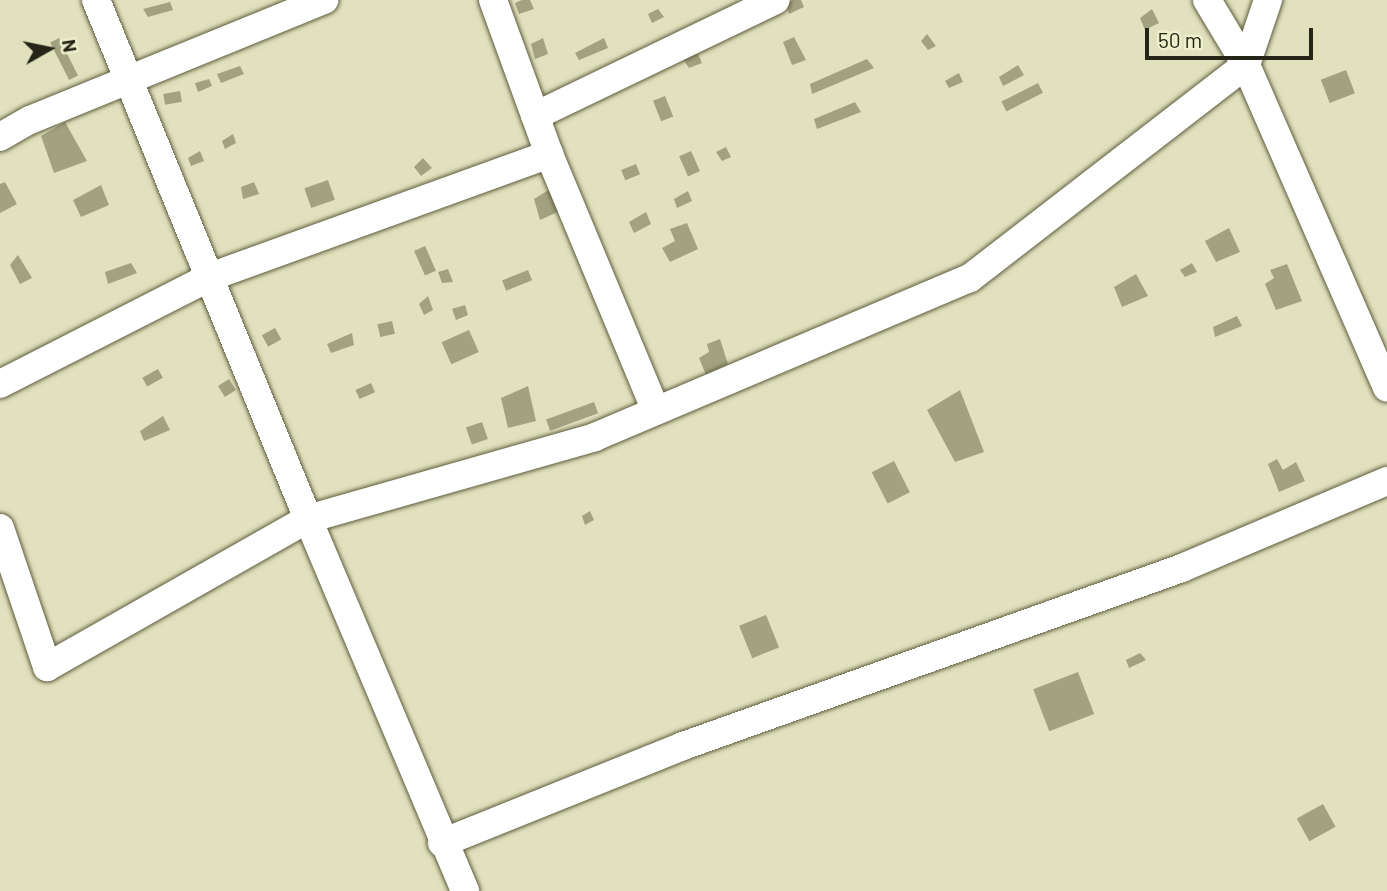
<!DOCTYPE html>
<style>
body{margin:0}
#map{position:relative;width:1387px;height:891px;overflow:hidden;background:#e1e1be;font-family:Barlow,sans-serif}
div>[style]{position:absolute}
.building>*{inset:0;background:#a2a281;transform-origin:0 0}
.roads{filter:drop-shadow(0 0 2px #5d5d3e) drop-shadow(0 0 2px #5d5d3e)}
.minor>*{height:28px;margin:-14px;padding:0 14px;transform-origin:14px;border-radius:14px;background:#fff}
span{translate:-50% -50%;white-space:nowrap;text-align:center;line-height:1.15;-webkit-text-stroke:6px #eeefcb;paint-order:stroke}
.north{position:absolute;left:14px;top:14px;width:70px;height:70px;-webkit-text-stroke:5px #eeefcb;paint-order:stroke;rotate:81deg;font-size:19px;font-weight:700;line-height:28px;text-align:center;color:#242417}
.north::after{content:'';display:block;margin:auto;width:24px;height:32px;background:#242417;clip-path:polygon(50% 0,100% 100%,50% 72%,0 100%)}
.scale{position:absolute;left:1145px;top:28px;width:168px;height:32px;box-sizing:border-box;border:4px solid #242417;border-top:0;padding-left:9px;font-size:21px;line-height:24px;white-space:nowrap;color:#242417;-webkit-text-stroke:5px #eeefcb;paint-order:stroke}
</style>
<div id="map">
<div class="building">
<i style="clip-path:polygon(522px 0,530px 0,534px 9px,519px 14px,515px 3px)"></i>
<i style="clip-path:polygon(793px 0,801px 0,804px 7px,789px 14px,786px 4px)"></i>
<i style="clip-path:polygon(170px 2px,173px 10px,148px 17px,143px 9px)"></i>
<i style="clip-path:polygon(658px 9px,664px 17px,652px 23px,648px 14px)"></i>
<i style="clip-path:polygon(1152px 9px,1159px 23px,1145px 30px,1140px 18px)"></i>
<i style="clip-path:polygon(927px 34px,936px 46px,928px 50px,921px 41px)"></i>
<i style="clip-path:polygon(794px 37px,806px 60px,792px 65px,783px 42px)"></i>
<i style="left:59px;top:38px;width:42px;height:10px;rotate:63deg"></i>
<i style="clip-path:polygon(543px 38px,548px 54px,535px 59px,531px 44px)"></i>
<i style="clip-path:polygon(604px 38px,608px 48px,579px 60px,575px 53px)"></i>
<i style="clip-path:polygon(697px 52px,702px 63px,689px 68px,683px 59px)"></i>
<i style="clip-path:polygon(867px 59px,874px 68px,812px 94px,810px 84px)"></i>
<i style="clip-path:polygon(1018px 65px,1024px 75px,1003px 86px,999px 77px)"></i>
<i style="clip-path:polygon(240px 66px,244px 74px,221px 83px,217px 74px)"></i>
<i style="left:1346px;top:70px;width:25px;height:27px;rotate:69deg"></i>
<i style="clip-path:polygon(959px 73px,963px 82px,949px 88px,945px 81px)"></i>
<i style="clip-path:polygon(209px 79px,212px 86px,198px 92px,195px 83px)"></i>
<i style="left:1038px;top:83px;width:11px;height:41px;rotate:63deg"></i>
<i style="left:180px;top:91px;width:11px;height:17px;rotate:80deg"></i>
<i style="left:665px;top:96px;width:22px;height:13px;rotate:68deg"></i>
<i style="clip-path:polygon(855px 102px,861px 112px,817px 129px,814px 119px)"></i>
<i style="clip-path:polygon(65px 122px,87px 161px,54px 173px,41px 136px)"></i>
<i style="clip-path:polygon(233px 134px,236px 143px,225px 149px,222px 141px)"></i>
<i style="clip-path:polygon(726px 147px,731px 157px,722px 161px,716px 152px)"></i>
<i style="clip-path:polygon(200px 151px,204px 161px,191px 166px,188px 158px)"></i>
<i style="left:691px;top:151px;width:22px;height:13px;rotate:66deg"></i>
<i style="clip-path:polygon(423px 158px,432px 168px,421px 176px,414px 167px)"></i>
<i style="left:636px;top:164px;width:11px;height:16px;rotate:68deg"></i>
<i style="left:328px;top:180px;width:21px;height:25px;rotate:71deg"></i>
<i style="clip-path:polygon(5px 182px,17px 204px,0 213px,0 184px)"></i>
<i style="clip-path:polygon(254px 182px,259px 194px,243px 199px,241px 187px)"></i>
<i style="clip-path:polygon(101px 185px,109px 205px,81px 217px,73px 200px)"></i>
<i style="clip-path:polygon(552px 188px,560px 211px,540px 220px,534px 199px)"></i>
<i style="clip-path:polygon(688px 191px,692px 201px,677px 208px,674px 199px)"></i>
<i style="clip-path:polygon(646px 212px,651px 224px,634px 233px,629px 222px)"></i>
<i style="clip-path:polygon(687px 223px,698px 249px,670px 262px,662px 248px,675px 241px,670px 229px)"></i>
<i style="clip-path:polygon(1229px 228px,1240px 252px,1216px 262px,1205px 241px)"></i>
<i style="left:425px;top:246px;width:27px;height:12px;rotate:66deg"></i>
<i style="clip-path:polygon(18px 255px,32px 278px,20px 284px,10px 265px)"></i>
<i style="clip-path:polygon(131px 263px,137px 273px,108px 284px,105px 272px)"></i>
<i style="clip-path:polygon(1192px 263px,1197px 272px,1185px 277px,1180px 270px)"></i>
<i style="clip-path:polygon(1287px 264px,1302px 301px,1276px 310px,1265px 284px,1274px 278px,1270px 270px)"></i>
<i style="clip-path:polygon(448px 269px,453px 282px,442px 283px,438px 272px)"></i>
<i style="left:528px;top:270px;width:11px;height:28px;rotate:68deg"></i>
<i style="clip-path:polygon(1136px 274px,1148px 296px,1122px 307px,1114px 287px)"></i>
<i style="clip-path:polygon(428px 296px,433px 310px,424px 315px,419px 304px)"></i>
<i style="clip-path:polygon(465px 305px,468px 315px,456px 320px,452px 309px)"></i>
<i style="clip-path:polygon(1237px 316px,1242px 326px,1215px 337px,1213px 327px)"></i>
<i style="left:392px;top:321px;width:13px;height:15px;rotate:77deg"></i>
<i style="left:275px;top:328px;width:13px;height:15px;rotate:61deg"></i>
<i style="left:469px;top:330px;width:24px;height:30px;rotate:66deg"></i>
<i style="clip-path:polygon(352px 333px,354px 345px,331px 353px,327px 344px)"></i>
<i style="clip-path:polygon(720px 339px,728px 364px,706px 375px,699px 358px,709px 352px,707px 344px)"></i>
<i style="left:158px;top:369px;width:10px;height:18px;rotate:61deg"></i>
<i style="left:229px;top:379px;width:13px;height:13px;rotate:58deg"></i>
<i style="left:371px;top:383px;width:10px;height:17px;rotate:66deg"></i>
<i style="clip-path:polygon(528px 386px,536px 421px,508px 428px,501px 398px)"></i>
<i style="clip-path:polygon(960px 390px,984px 452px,955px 462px,927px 410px)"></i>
<i style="left:594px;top:402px;width:12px;height:51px;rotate:70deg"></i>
<i style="clip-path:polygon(163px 416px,170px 430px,144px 441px,140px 431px)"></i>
<i style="left:482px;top:422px;width:18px;height:17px;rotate:71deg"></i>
<i style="clip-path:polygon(1277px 459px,1283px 470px,1296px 462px,1305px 481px,1279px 492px,1268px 464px)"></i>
<i style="left:894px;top:461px;width:35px;height:25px;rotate:63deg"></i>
<i style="clip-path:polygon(590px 511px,594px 520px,585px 525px,582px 516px)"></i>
<i style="left:766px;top:615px;width:35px;height:29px;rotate:68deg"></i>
<i style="clip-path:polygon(1140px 653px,1146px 660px,1129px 668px,1126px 660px)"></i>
<i style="left:1078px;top:672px;width:45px;height:48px;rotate:69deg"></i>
<i style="left:1323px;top:804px;width:26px;height:30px;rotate:61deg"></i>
</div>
<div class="roads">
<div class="minor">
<i style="left:96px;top:0;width:561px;rotate:67.78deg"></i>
<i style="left:308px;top:519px;width:404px;rotate:67.1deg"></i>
<i style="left:493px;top:0;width:164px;rotate:70deg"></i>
<i style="left:549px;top:154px;width:278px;rotate:67.4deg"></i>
<i style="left:1207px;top:0;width:76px;rotate:59deg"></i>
<i style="left:1246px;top:65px;width:352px;rotate:66.4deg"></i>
<i style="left:535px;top:116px;width:267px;rotate:-25.7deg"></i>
<i style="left:0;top:137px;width:34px;rotate:-30deg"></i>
<i style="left:30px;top:120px;width:318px;rotate:-22.2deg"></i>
<i style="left:0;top:384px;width:236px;rotate:-27deg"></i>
<i style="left:210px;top:277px;width:361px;rotate:-19.9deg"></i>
<i style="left:0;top:528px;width:147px;rotate:71.3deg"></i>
<i style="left:47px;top:667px;width:300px;rotate:-29.6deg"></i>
<i style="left:308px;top:519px;width:298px;rotate:-15.9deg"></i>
<i style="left:595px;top:437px;width:407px;rotate:-23deg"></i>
<i style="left:970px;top:278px;width:349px;rotate:-37.7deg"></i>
<i style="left:1246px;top:65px;width:69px;rotate:-71.3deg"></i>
<i style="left:442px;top:843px;width:260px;rotate:-21.9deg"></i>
<i style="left:683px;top:746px;width:530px;rotate:-19.63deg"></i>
<i style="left:1182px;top:568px;width:223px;rotate:-23deg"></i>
</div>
</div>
<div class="north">N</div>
<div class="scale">50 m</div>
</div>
